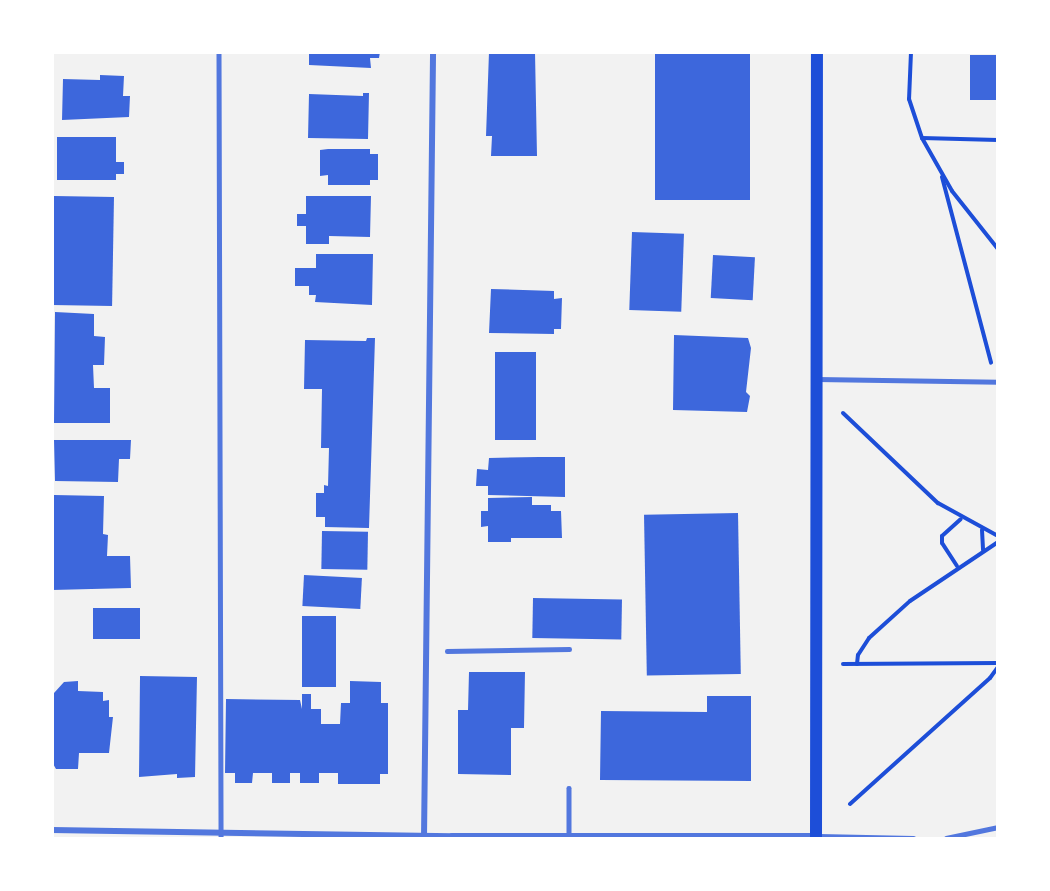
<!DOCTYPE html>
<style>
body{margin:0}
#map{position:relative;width:1050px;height:891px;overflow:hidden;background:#f2f2f2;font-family:Jost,sans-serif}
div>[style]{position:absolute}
.building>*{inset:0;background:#3d67dc;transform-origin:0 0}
.path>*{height:4px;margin:-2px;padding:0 2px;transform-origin:2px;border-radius:2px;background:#1d4ed8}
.service>*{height:4.5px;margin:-2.25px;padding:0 2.25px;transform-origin:2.25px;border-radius:2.25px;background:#5277de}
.minor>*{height:6px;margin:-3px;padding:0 3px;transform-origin:3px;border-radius:3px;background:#5277de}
.secondary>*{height:12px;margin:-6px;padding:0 6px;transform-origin:6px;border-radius:6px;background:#1d4ed8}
span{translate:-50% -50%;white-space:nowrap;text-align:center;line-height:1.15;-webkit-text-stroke:6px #fff;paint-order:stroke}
.frame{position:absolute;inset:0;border:54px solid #fff;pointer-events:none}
</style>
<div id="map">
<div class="building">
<i style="clip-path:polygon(309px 52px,380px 52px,379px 58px,370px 58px,371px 68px,309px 65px)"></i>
<i style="clip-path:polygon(489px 52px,535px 52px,537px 156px,491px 156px,492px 136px,486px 136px)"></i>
<i style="left:655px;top:52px;width:95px;height:148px"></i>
<i style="left:970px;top:55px;width:28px;height:45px"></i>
<i style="clip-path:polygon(100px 75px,124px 76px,123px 96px,130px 96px,129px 117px,62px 120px,63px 79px,100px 80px)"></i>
<i style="clip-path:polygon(363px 93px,369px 93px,368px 139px,308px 138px,309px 94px,363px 96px)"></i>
<i style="clip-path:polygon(57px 137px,116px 137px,116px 162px,124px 162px,124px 174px,116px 174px,116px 180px,57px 180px)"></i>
<i style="clip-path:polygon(328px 149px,370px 149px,370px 154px,378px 154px,378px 180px,370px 180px,370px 185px,328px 185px,328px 175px,320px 176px,320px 150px)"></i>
<i style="left:54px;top:196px;width:60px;height:109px;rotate:1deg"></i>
<i style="clip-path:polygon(306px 196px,371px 196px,370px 237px,329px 236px,329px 244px,306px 244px,306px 226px,297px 226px,297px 214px,306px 214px)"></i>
<i style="left:632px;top:232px;width:52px;height:78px;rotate:2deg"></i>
<i style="clip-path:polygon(316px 254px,373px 254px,372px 305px,315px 302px,316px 295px,309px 295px,309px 286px,295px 286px,295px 268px,316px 268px)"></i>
<i style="left:713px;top:255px;width:42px;height:43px;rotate:3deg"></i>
<i style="clip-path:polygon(491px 289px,554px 291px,554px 299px,562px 298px,561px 329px,554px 329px,554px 334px,489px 333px)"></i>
<i style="clip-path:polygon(55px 312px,94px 314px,94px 336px,105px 337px,104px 365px,93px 365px,94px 388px,110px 388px,110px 423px,54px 423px)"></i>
<i style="clip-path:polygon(674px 335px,748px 338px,751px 348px,746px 392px,750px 396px,747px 412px,673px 410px)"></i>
<i style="clip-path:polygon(367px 338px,375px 338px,369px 528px,325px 527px,325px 517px,316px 517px,316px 493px,324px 493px,324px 485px,328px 486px,329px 448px,321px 448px,322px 389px,304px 389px,305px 340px,366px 341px)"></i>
<i style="left:495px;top:352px;width:41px;height:88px"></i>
<i style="clip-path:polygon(54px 440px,131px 440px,130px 459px,119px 459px,118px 482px,55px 481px)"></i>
<i style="clip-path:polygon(539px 457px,565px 457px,565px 497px,488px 495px,488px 486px,476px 486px,477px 469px,488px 470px,489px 458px)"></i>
<i style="clip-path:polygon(54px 495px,104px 496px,103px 534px,108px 535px,107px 556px,130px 556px,131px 588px,52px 590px)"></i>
<i style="clip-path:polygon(532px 497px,532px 505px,551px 505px,551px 511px,561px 511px,562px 538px,511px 538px,511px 542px,488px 542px,488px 526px,481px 527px,481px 511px,488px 511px,488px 498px)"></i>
<i style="left:738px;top:513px;width:161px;height:94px;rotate:89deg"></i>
<i style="left:322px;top:531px;width:46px;height:38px;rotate:1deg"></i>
<i style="left:304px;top:575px;width:58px;height:31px;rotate:3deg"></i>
<i style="left:533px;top:598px;width:89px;height:40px;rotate:1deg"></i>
<i style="left:93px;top:608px;width:47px;height:31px"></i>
<i style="left:302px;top:616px;width:34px;height:71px"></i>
<i style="clip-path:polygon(469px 672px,525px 672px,524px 728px,511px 728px,511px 775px,458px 774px,458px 710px,468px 710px)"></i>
<i style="clip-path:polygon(140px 676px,197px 677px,195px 777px,177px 778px,177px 774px,139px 777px)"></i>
<i style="clip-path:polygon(78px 681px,78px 691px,103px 692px,103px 701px,109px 700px,109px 717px,113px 717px,109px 753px,79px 753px,78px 769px,56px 769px,52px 762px,54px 693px,64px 682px)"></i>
<i style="clip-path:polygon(350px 681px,381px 682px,381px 703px,388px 703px,388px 774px,380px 774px,380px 784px,338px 784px,338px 773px,319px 773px,319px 783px,300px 783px,300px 773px,290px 773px,290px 783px,272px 783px,272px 773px,253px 773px,252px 783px,235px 783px,235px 773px,225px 773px,226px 699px,300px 700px,302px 709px,302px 694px,311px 694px,311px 709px,321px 709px,321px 724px,340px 724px,341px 703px,350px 703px)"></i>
<i style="clip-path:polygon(707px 696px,751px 696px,751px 781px,600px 780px,601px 711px,707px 712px)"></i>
</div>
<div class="path">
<i style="left:911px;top:52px;width:47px;rotate:92.4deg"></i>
<i style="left:909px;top:99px;width:41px;rotate:71.6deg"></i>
<i style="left:922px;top:138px;width:61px;rotate:60.5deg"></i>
<i style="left:952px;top:191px;width:74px;rotate:51.6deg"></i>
<i style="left:922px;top:138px;width:76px;rotate:1.5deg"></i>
<i style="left:942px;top:177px;width:192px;rotate:75.2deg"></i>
<i style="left:843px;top:413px;width:131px;rotate:43.5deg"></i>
<i style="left:938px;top:503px;width:68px;rotate:28.8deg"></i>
<i style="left:982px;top:530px;width:20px;rotate:87deg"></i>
<i style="left:957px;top:566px;width:27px;rotate:-123deg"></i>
<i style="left:942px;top:543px;width:7px;rotate:-90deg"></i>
<i style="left:942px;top:536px;width:25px;rotate:-42deg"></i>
<i style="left:843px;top:664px;width:155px;rotate:-0.4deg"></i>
<i style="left:857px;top:664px;width:9px;rotate:-84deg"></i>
<i style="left:858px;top:655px;width:20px;rotate:-57deg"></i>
<i style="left:869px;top:638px;width:55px;rotate:-42.1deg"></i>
<i style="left:910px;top:601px;width:106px;rotate:-33.8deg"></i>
<i style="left:850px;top:804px;width:188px;rotate:-42deg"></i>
<i style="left:990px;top:678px;width:14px;rotate:-54deg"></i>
</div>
<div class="service">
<i style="left:219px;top:52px;width:786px;rotate:89.85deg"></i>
<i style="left:817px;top:379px;width:181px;rotate:0.9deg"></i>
<i style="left:447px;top:651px;width:122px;rotate:-0.9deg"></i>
<i style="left:569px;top:788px;width:48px;rotate:90deg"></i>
<i style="left:819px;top:836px;width:94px;rotate:1.2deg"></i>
<i style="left:946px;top:838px;width:53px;rotate:-11.9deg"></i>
</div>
<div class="minor">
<i style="left:52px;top:830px;width:400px;rotate:0.9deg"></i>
<i style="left:452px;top:836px;width:364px"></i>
<i style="left:424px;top:838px;width:786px;rotate:-89.34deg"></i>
</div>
<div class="secondary">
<i style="left:816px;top:838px;width:786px;rotate:-89.93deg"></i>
</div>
<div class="frame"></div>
</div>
